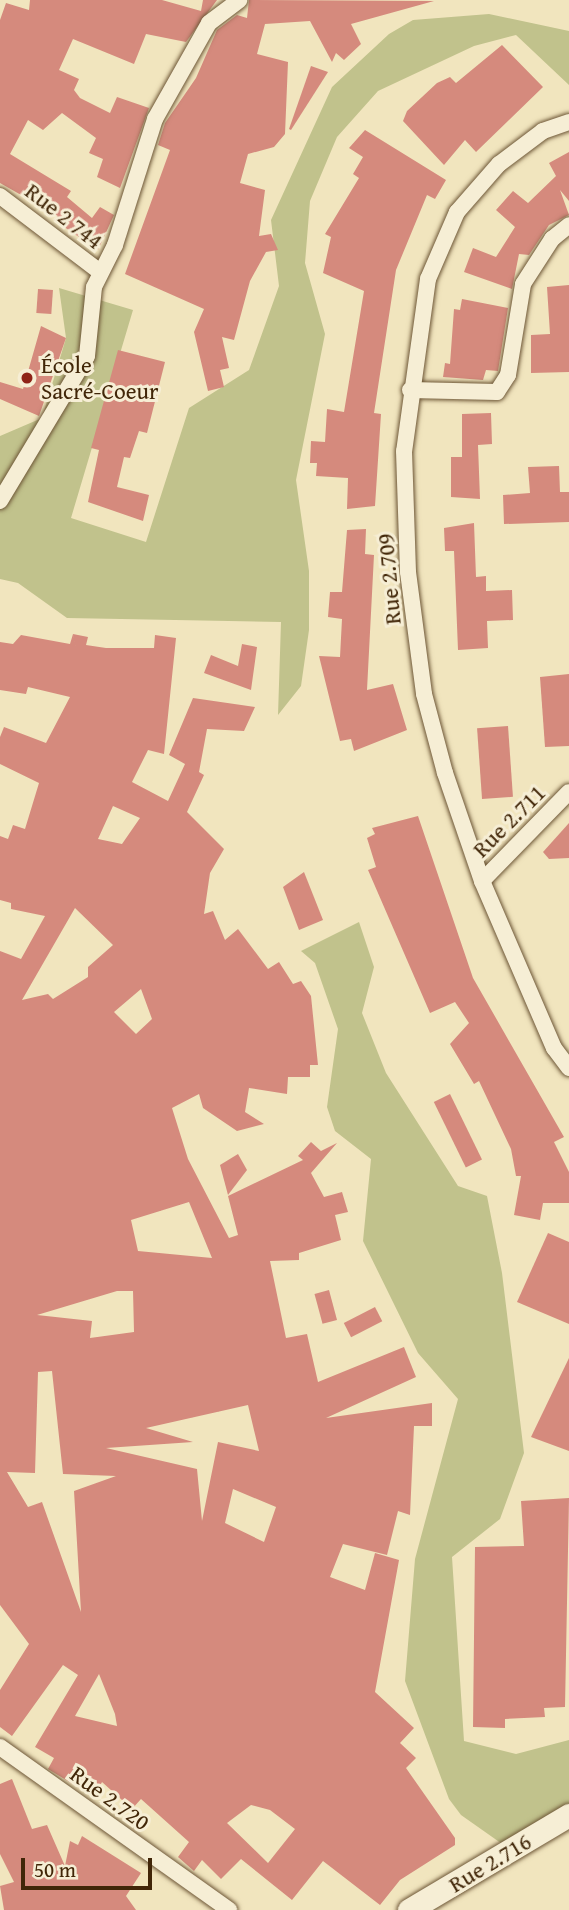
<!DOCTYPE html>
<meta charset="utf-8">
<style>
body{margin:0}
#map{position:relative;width:569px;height:1910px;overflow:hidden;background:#f1e5be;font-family:"Gentium Book Plus",serif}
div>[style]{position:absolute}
.green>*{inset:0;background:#c1c28c}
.building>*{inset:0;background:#d58a7d;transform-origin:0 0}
.roads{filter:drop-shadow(0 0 2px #6d5636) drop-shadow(0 0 2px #6d5636)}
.minor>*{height:16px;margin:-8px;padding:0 8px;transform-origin:8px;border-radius:8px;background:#f6eed5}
.secondary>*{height:23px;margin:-11.5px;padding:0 11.5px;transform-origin:11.5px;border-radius:11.5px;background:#f6eed5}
.dots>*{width:19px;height:19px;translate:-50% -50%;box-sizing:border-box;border:4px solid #f6eed5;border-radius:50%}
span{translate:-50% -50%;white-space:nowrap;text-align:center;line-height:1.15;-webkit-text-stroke:6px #f6eed5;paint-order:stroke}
.street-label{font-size:23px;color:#412608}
.poi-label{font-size:23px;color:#412608}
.left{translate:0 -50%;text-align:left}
.scale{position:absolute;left:21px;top:1858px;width:131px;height:32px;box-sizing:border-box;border:4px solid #412608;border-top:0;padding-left:9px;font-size:21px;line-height:24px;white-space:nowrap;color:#412608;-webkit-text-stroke:5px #f6eed5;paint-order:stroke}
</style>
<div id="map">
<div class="green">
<i style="clip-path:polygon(489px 14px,569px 31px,569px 85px,516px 35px,474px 46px,378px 91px,337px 137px,310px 201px,305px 263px,325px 334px,296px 480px,309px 571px,309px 630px,301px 686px,278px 715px,281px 622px,67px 618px,18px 583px,0 579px,0 436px,42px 418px,66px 338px,59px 288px,133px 310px,71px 518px,146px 542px,189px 408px,249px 370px,279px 286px,271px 220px,332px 87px,389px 34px,413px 20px)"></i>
<i style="clip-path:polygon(359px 922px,374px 967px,362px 1013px,386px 1073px,458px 1186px,487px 1196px,502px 1273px,524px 1453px,500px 1519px,452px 1557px,464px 1741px,516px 1754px,569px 1740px,569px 1815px,512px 1851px,461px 1815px,449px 1799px,405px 1681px,415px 1559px,458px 1399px,418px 1353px,363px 1241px,371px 1159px,335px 1131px,327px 1107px,338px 1029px,315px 963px,301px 951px)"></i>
</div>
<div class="building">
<i style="clip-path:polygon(30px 0,162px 0,201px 11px,203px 0,217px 0,186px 42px,146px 34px,134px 64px,73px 39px,59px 70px,79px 79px,74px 90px,80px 98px,110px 113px,117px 97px,149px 108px,120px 188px,97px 177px,103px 159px,89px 153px,96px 138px,62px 113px,43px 130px,28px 120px,10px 154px,71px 191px,67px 197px,92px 218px,100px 207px,114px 215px,98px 250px,54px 220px,58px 216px,0 183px,0 20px,6px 3px,29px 10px)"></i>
<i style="clip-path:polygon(249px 0,434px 1px,351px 24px,361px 44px,344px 60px,336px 53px,332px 62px,310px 21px,265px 24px,257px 54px,288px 62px,285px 134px,274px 147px,248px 154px,240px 183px,265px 190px,259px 236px,271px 234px,278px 250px,266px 252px,250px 281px,234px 340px,222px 337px,229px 368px,220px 370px,224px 387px,208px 391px,194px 332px,204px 309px,125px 274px,170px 150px,158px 145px,165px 123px,196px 78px,217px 30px,237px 15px,247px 18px)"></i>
<i style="clip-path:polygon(502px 45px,543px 87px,476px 152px,465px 140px,444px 165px,403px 121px,407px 111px,437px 83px,450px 77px,456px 83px)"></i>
<i style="clip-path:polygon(311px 66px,328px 72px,291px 130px,289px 129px)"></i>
<i style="clip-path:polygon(365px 130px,446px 180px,435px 199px,427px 195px,396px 270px,374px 413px,381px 414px,375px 506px,347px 509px,348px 478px,316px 476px,317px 463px,310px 463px,311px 441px,325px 442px,327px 409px,344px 412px,364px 291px,323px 273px,331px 237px,325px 234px,359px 178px,353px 174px,363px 157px,349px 148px)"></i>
<i style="clip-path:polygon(569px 152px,569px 201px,560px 190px,569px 215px,549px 225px,529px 255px,519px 254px,512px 289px,464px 272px,473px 248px,496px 257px,515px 227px,496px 210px,513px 191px,528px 203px,556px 176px,549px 163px)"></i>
<i style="clip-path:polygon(569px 285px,569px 372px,531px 373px,531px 335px,550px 334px,547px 287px)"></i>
<i style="left:38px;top:289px;width:15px;height:24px;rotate:4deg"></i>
<i style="clip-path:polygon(462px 299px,508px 308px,498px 371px,486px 370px,483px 380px,443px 377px,445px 363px,450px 364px,454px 309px,460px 310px)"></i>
<i style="clip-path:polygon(41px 326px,66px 338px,39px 416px,0 399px,0 382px,23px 389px)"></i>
<i style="clip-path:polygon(118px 350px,165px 362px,147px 433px,139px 431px,130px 458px,124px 457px,117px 487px,149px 495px,143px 521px,88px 502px,99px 450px,91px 448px)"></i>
<i style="clip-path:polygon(491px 413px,492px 444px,478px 445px,480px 499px,451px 497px,451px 457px,462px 457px,462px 414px)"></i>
<i style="clip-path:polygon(559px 466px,560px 492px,569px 492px,569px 522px,504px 524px,503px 495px,530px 493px,528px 467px)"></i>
<i style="clip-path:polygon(474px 523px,476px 577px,486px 576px,486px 591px,512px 590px,513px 620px,487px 621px,488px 648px,458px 650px,454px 551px,445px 551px,444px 528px)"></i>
<i style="clip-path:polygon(366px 529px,365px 554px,374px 555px,367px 690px,393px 684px,407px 730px,354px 751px,351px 739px,340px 741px,319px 656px,340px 657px,342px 619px,328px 617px,330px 592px,342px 592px,347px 530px)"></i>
<i style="clip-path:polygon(evenodd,73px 634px,88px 637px,86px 645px,106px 648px,154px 648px,155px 635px,176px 638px,164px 754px,148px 750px,132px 782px,168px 801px,185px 764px,169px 755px,193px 698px,255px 707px,244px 731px,207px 729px,199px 772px,204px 775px,187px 812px,224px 849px,210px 873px,204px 914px,213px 911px,225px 940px,238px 929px,268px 969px,279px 962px,293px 984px,301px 981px,311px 996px,318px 1065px,310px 1065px,310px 1077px,288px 1077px,287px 1094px,249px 1088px,245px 1112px,264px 1124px,237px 1131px,203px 1108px,199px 1094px,172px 1108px,188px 1159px,229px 1238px,238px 1235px,228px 1196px,303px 1160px,298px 1156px,311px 1142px,321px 1151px,337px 1143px,311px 1173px,324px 1197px,342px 1192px,348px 1212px,335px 1215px,341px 1240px,299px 1253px,299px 1260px,270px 1261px,286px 1338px,307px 1334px,318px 1382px,404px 1347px,416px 1377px,326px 1418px,432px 1403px,432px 1426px,414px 1426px,410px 1515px,398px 1511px,387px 1555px,343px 1544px,330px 1577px,365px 1590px,375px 1553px,399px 1560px,375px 1692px,414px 1728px,400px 1743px,416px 1758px,406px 1768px,455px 1838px,455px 1845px,400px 1880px,380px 1905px,323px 1861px,292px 1900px,241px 1859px,221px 1879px,202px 1860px,194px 1871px,178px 1857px,189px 1842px,141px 1799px,132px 1809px,102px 1782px,94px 1797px,48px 1769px,54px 1758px,35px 1747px,78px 1675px,63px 1665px,12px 1736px,0 1727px,0 1690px,29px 1644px,0 1605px,0 951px,21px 959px,45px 916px,11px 909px,11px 903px,0 900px,0 836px,8px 839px,13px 825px,25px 829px,39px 783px,0 764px,0 737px,4px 727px,46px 743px,70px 697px,28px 687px,26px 694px,0 690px,0 642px,13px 644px,21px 635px,70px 644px,73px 634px,113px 806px,140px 818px,122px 844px,98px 839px,113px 806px,73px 634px,75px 908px,113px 945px,88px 967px,88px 977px,53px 999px,48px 994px,22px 1000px,75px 908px,73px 634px,141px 989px,152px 1019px,136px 1034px,114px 1012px,141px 989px,73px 634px,189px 1202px,212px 1258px,138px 1251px,131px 1220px,189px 1202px,73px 634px,117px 1291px,133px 1291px,134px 1332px,90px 1338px,92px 1321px,37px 1315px,117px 1291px,73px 634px,52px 1371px,63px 1474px,116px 1476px,74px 1491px,81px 1612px,42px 1502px,28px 1507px,7px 1472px,35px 1473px,38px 1372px,52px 1371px,73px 634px,248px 1405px,259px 1451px,218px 1442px,202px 1521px,197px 1469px,106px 1448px,193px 1442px,146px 1428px,248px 1405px,73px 634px,233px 1489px,276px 1507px,264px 1542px,225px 1523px,233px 1489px,73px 634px,99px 1674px,115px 1714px,117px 1726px,75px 1716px,99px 1674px,73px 634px,251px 1805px,270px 1810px,295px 1829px,268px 1863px,227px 1823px,251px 1805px)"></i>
<i style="clip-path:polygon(242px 644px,257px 647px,251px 690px,204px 673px,211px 655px,238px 666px)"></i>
<i style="clip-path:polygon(569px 674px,569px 746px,545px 747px,540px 677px)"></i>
<i style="left:508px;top:726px;width:71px;height:31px;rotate:86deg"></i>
<i style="clip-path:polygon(418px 816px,473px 978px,564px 1137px,554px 1142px,569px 1172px,569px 1203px,543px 1203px,540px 1220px,514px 1215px,521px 1176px,516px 1176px,511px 1149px,479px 1081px,474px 1084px,450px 1044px,469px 1023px,455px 1002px,430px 1013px,368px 870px,376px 867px,367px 838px,375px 834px,372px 828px)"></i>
<i style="clip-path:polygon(569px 823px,569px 858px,549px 859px,543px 852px)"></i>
<i style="clip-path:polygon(304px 872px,323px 920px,299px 930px,283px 887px)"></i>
<i style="left:450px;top:1094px;width:73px;height:18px;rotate:64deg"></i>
<i style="clip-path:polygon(238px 1154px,247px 1170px,228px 1195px,220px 1165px)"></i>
<i style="clip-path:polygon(548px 1233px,569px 1242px,569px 1324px,517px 1302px)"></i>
<i style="left:329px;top:1290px;width:31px;height:15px;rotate:75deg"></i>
<i style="left:375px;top:1307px;width:16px;height:35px;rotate:63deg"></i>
<i style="clip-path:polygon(569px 1358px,569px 1451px,531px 1437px)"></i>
<i style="clip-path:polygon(569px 1498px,565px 1707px,544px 1708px,545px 1717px,505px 1719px,505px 1728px,473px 1727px,475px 1547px,524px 1546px,521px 1501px)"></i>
<i style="clip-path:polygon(12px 1779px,32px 1829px,47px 1825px,65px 1866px,70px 1841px,78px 1845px,82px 1836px,141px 1873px,126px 1896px,136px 1910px,4px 1910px,0 1886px,14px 1882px,0 1854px,0 1784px)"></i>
</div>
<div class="roads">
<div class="minor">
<i style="left:569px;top:122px;width:28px;rotate:161deg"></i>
<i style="left:543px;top:131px;width:55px;rotate:143.1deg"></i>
<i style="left:499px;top:164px;width:64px;rotate:131.2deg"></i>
<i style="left:457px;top:212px;width:73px;rotate:113.4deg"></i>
<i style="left:428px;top:279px;width:174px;rotate:97.9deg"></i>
<i style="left:404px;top:451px;width:121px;rotate:88.1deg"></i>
<i style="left:408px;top:572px;width:123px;rotate:82.5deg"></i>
<i style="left:424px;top:694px;width:82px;rotate:75.1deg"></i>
<i style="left:445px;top:773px;width:114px;rotate:71.1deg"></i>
<i style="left:482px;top:881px;width:182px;rotate:66.7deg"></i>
<i style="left:554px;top:1048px;width:25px;rotate:53deg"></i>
<i style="left:0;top:196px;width:126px;rotate:37.2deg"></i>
<i style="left:410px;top:390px;width:87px;rotate:1.3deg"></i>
<i style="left:497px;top:392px;width:20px;rotate:-57deg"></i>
<i style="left:508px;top:375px;width:92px;rotate:-80.6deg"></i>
<i style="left:523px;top:284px;width:54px;rotate:-57.2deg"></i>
<i style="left:552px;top:239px;width:22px;rotate:-39deg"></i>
<i style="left:0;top:501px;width:169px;rotate:-59deg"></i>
<i style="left:87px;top:356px;width:69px;rotate:-84.2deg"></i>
<i style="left:94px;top:287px;width:47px;rotate:-63.4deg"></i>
<i style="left:115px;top:245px;width:132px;rotate:-72.4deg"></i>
<i style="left:155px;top:119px;width:110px;rotate:-60.6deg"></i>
<i style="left:209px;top:23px;width:38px;rotate:-37deg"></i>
<i style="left:482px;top:881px;width:124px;rotate:-45.7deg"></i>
<i style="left:0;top:1747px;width:281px;rotate:35.4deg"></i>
</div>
<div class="secondary">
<i style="left:409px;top:1910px;width:186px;rotate:-30.7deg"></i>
</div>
</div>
<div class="dots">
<i style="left:27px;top:378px;background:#8f2418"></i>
</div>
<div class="street-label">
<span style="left:64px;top:216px;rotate:38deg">Rue 2 744</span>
<span style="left:389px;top:579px;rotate:-95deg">Rue 2.709</span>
<span style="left:509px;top:821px;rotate:-45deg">Rue 2.711</span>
<span style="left:110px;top:1798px;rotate:36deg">Rue 2.720</span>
<span style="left:490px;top:1863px;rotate:-31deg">Rue 2.716</span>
</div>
<div class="poi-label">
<span class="left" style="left:41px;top:378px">École<br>Sacré-Coeur</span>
</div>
<div class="scale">50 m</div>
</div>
